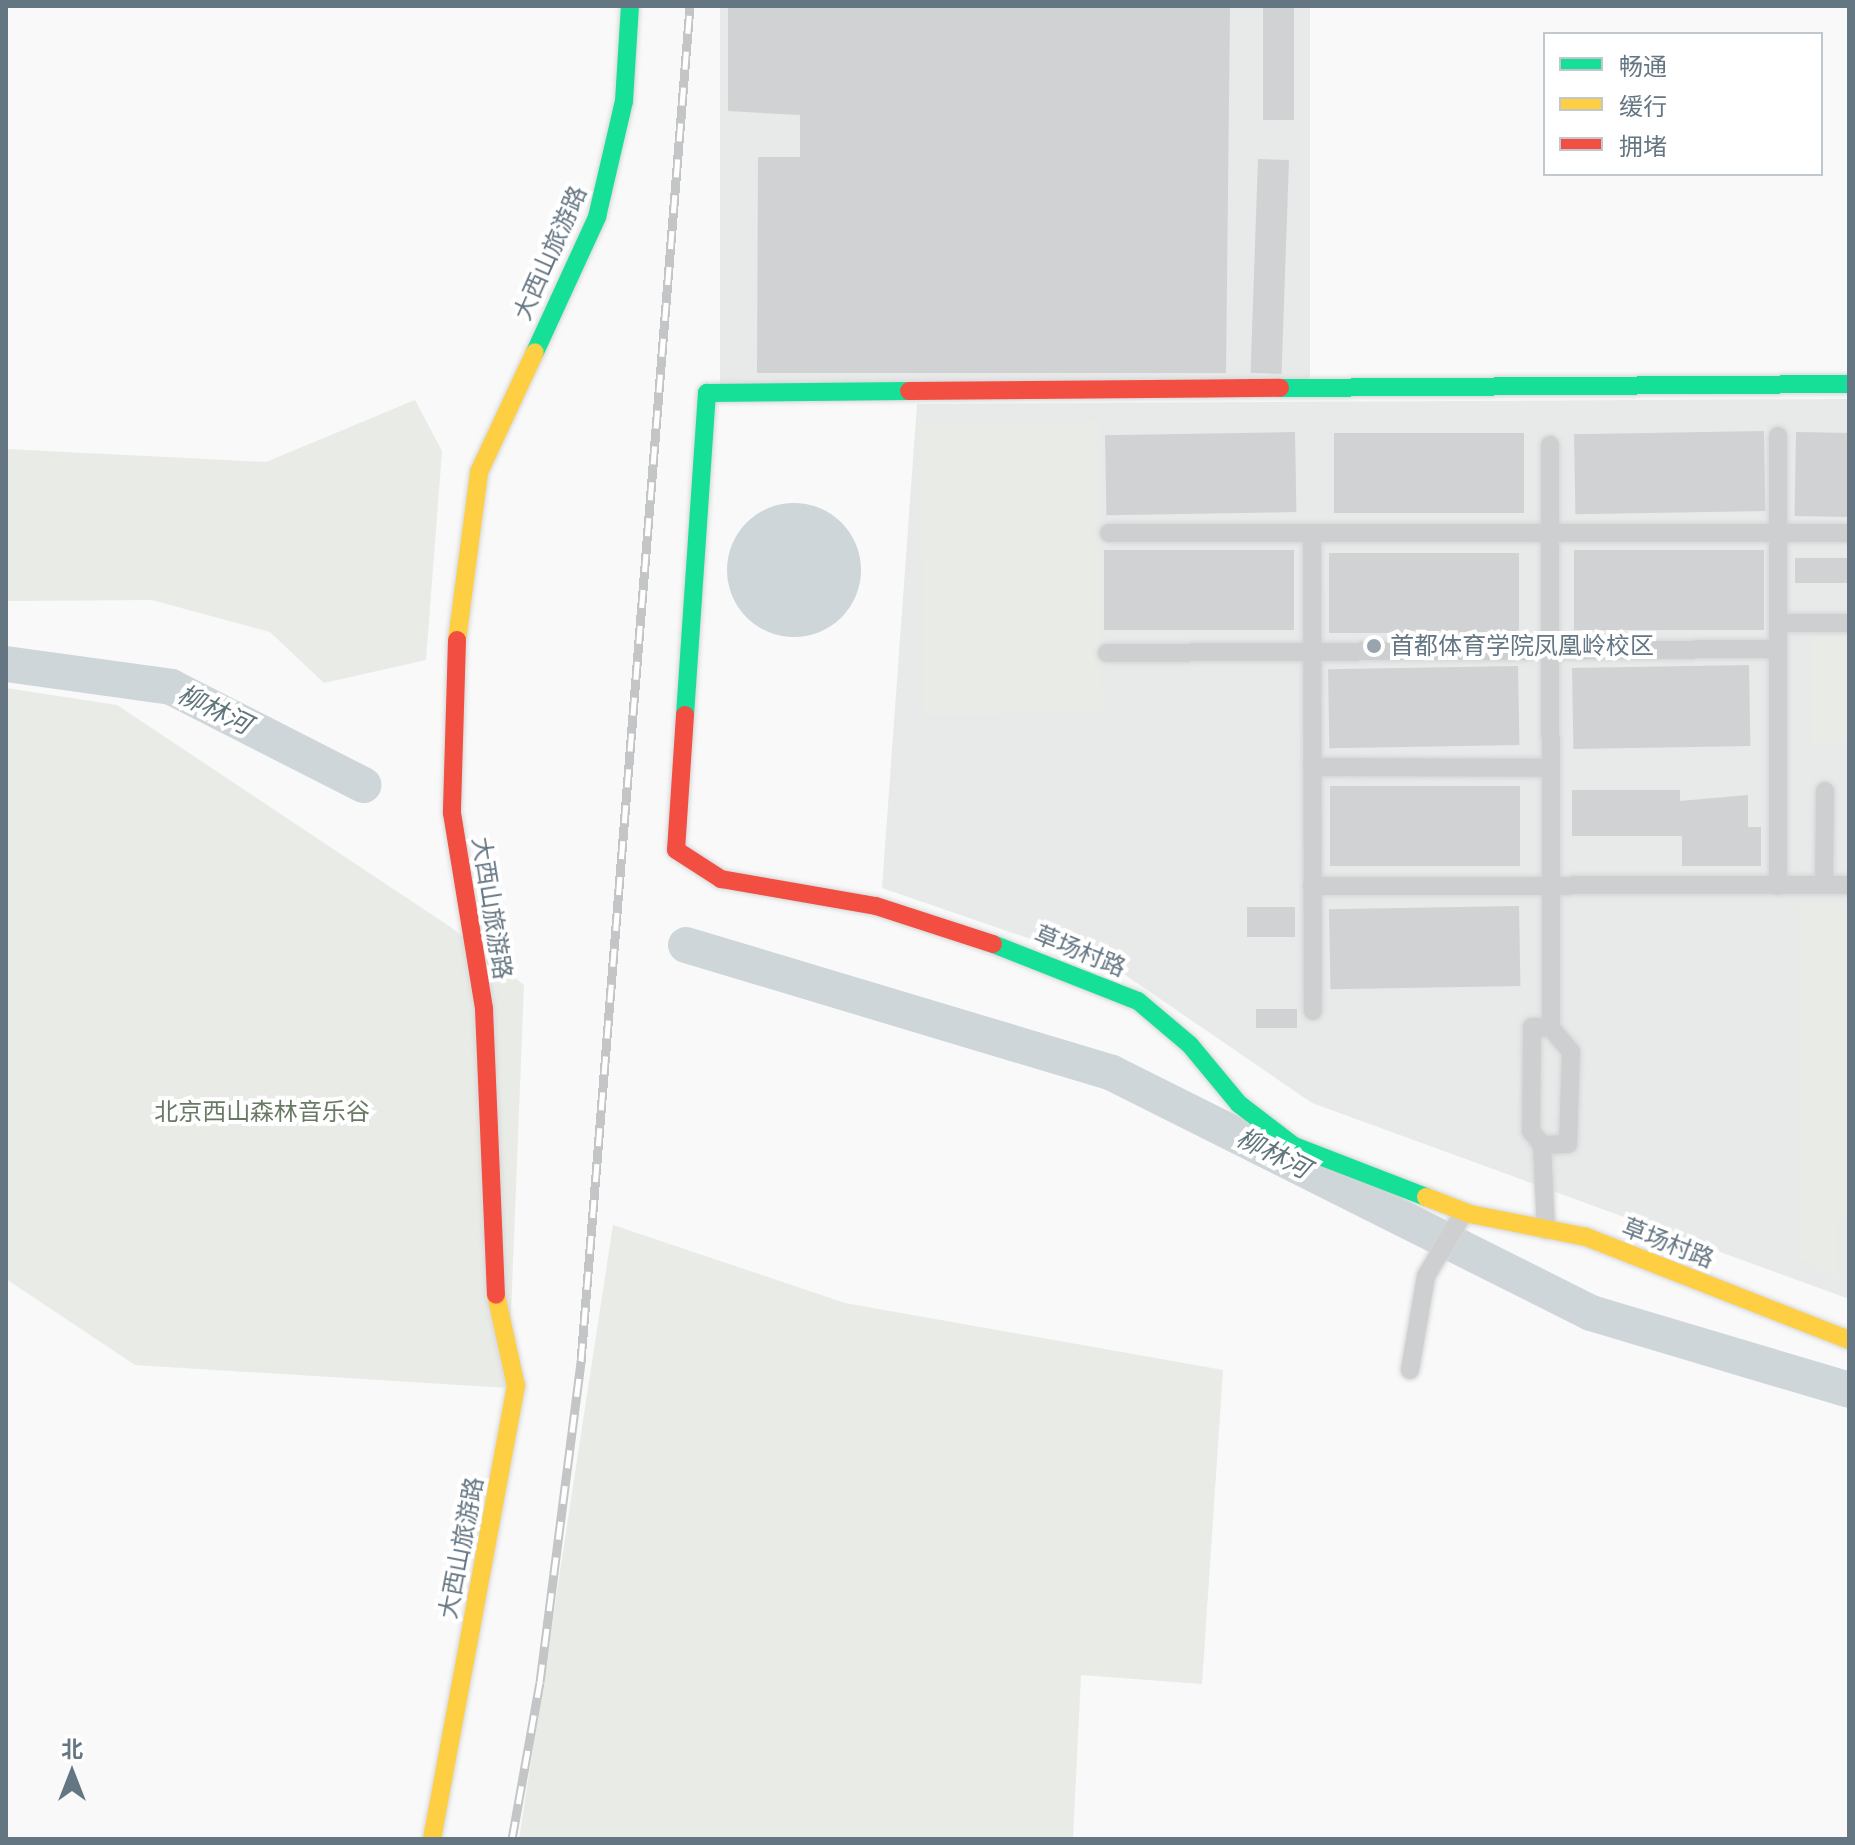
<!DOCTYPE html>
<meta charset="utf-8">
<style>
body{margin:0}
#map{position:relative;width:1855px;height:1845px;overflow:hidden;background:#f9f9f9;font-family:Raleway,"Noto Sans SC",sans-serif}
div>[style]{position:absolute}
.built>*{inset:0;background:#e8e9e9;transform-origin:0 0}
.green>*{inset:0;background:#e8ebe6;transform-origin:0 0}
.water>*{inset:0;background:#ced6d9}
.round{border-radius:50%}
.river>*{height:36px;margin:-18px;padding:0 18px;transform-origin:18px;border-radius:18px;background:#ced6d9}
.building>*{inset:0;background:#d0d2d3;transform-origin:0 0}
.roads{filter:drop-shadow(0 0 2px #d5d6d7) drop-shadow(0 0 2px #d5d6d7)}
.street>*{height:18px;margin:-9px;padding:0 9px;transform-origin:9px;border-radius:9px;background:#cecfd0}
.fast>*{height:18px;margin:-9px;padding:0 9px;transform-origin:9px;border-radius:9px;background:#16e098}
.slow>*{height:18px;margin:-9px;padding:0 9px;transform-origin:9px;border-radius:9px;background:#ffcf43}
.jam>*{height:18px;margin:-9px;padding:0 9px;transform-origin:9px;border-radius:9px;background:#f24e42}
.rail>*{height:9px;margin-top:-4.5px;transform-origin:0;background:repeating-linear-gradient(90deg,#fff 0 18px,#c3c5c6 0 36px);box-sizing:border-box;border-block:2px solid #c3c5c6}
.dots>*{width:22px;height:22px;translate:-50% -50%;box-sizing:border-box;border:4px solid #fff;border-radius:50%}
span{translate:-50% -50%;white-space:nowrap;text-align:center;line-height:1.15;-webkit-text-stroke:8px #fff;paint-order:stroke}
.street-label{font-size:24px;color:#657683}
.poi-label{font-size:24px;color:#657683}
.left{translate:0 -50%;text-align:left}
.park-label{font-size:24px;color:#687a64}
.water-label{font-size:26px;color:#60757c;font-style:italic}
.frame{position:absolute;inset:0;border:8px solid #657683;pointer-events:none}
.legend{position:absolute;left:1543px;top:32px;width:280px;height:144px;box-sizing:border-box;background:#fff;border:2px solid #c1c8cd;margin:0;padding:10px 14px;list-style:none;font-size:24px;color:#657683}
.legend li{display:flex;align-items:center;gap:16px;height:40px}
.legend b{width:40px;border:2px solid #c1c8cd}
.north{position:absolute;left:32px;top:1733px;width:80px;height:80px;-webkit-text-stroke:6px #fff;paint-order:stroke;rotate:0deg;font-size:22px;font-weight:700;line-height:32px;text-align:center;color:#657683}
.north::after{content:'';display:block;margin:auto;width:28px;height:36px;background:#657683;clip-path:polygon(50% 0,100% 100%,50% 72%,0 100%)}
</style>
<div id="map">
<div class="built">
<i style="left:720px;top:6px;width:590px;height:378px"></i>
<i style="clip-path:polygon(1849px 399px,1849px 1299px,1312px 1103px,1115px 968px,882px 888px,917px 404px)"></i>
</div>
<div class="green">
<i style="clip-path:polygon(415px 400px,442px 451px,426px 660px,324px 683px,270px 632px,152px 600px,6px 601px,6px 449px,266px 462px)"></i>
<i style="left:1098px;top:421px;width:292px;height:179px;rotate:89deg"></i>
<i style="left:1812px;top:634px;width:37px;height:110px"></i>
<i style="clip-path:polygon(6px 688px,117px 705px,452px 928px,524px 985px,508px 1388px,135px 1365px,6px 1279px)"></i>
<i style="clip-path:polygon(1798px 903px,1849px 903px,1849px 1219px,1838px 1219px,1838px 1280px,1800px 1259px)"></i>
<i style="clip-path:polygon(613px 1225px,845px 1303px,1223px 1370px,1202px 1684px,1081px 1675px,1073px 1839px,519px 1839px)"></i>
</div>
<div class="water">
<i class="round" style="left:727px;top:503px;width:134px;height:134px"></i>
</div>
<div class="river">
<i style="left:6px;top:664px;width:167px;rotate:7.9deg"></i>
<i style="left:171px;top:687px;width:216px;rotate:27deg"></i>
<i style="left:686px;top:945px;width:445px;rotate:16.7deg"></i>
<i style="left:1112px;top:1073px;width:536px;rotate:26.61deg"></i>
<i style="left:1591px;top:1313px;width:269px;rotate:16.6deg"></i>
</div>
<div class="building">
<i style="clip-path:polygon(728px 6px,1230px 6px,1226px 373px,757px 373px,758px 157px,800px 157px,800px 115px,728px 111px)"></i>
<i style="left:1263px;top:6px;width:31px;height:114px"></i>
<i style="left:1258px;top:159px;width:31px;height:214px;rotate:2deg"></i>
<i style="left:1764px;top:431px;width:80px;height:190px;rotate:89deg"></i>
<i style="left:1295px;top:432px;width:80px;height:190px;rotate:89deg"></i>
<i style="left:1796px;top:432px;width:53px;height:84px;rotate:1deg"></i>
<i style="left:1524px;top:433px;width:80px;height:190px;rotate:90deg"></i>
<i style="left:1294px;top:550px;width:80px;height:190px;rotate:90deg"></i>
<i style="left:1764px;top:550px;width:80px;height:190px;rotate:90deg"></i>
<i style="left:1519px;top:553px;width:80px;height:190px;rotate:90deg"></i>
<i style="left:1795px;top:558px;width:54px;height:25px"></i>
<i style="left:1749px;top:665px;width:81px;height:177px;rotate:89deg"></i>
<i style="left:1518px;top:666px;width:79px;height:190px;rotate:89deg"></i>
<i style="left:1520px;top:786px;width:80px;height:190px;rotate:90deg"></i>
<i style="clip-path:polygon(1572px 790px,1680px 790px,1680px 801px,1748px 795px,1748px 827px,1761px 827px,1761px 866px,1682px 866px,1682px 836px,1572px 836px)"></i>
<i style="left:1519px;top:906px;width:80px;height:190px;rotate:89deg"></i>
<i style="left:1247px;top:907px;width:48px;height:30px"></i>
<i style="left:1256px;top:1009px;width:41px;height:19px"></i>
</div>
<div class="roads">
<div class="street">
<i style="left:1778px;top:436px;width:450px;rotate:90deg"></i>
<i style="left:1550px;top:445px;width:583px;rotate:89.9deg"></i>
<i style="left:1109px;top:533px;width:740px"></i>
<i style="left:1312px;top:533px;width:478px;rotate:89.9deg"></i>
<i style="left:1778px;top:623px;width:71px"></i>
<i style="left:1107px;top:653px;width:671px;rotate:-0.34deg"></i>
<i style="left:1312px;top:767px;width:238px;rotate:0.2deg"></i>
<i style="left:1824px;top:885px;width:94px;rotate:-89.4deg"></i>
<i style="left:1312px;top:886px;width:537px;rotate:-0.11deg"></i>
<i style="left:1542px;top:1145px;width:18px;rotate:-128deg"></i>
<i style="left:1531px;top:1131px;width:104px;rotate:-89.4deg"></i>
<i style="left:1532px;top:1027px;width:19px;rotate:3deg"></i>
<i style="left:1551px;top:1028px;width:31px;rotate:50deg"></i>
<i style="left:1571px;top:1052px;width:92px;rotate:91.9deg"></i>
<i style="left:1568px;top:1144px;width:26px;rotate:178deg"></i>
<i style="left:1542px;top:1145px;width:85px;rotate:87.3deg"></i>
<i style="left:1410px;top:1370px;width:95px;rotate:-80.3deg"></i>
<i style="left:1426px;top:1276px;width:74px;rotate:-59.3deg"></i>
</div>
<div class="fast">
<i style="left:535px;top:352px;width:149px;rotate:-65.3deg"></i>
<i style="left:597px;top:217px;width:119px;rotate:-76.9deg"></i>
<i style="left:624px;top:101px;width:95px;rotate:-86.4deg"></i>
<i style="left:1280px;top:388px;width:569px;rotate:-0.4deg"></i>
<i style="left:685px;top:715px;width:323px;rotate:-86.1deg"></i>
<i style="left:707px;top:393px;width:202px;rotate:-0.6deg"></i>
<i style="left:993px;top:944px;width:156px;rotate:21.5deg"></i>
<i style="left:1138px;top:1001px;width:68px;rotate:40.2deg"></i>
<i style="left:1190px;top:1045px;width:77px;rotate:50.3deg"></i>
<i style="left:1239px;top:1104px;width:69px;rotate:37.4deg"></i>
<i style="left:1294px;top:1146px;width:142px;rotate:21.1deg"></i>
</div>
<div class="slow">
<i style="left:457px;top:640px;width:169px;rotate:-82.5deg"></i>
<i style="left:479px;top:472px;width:132px;rotate:-65deg"></i>
<i style="left:1426px;top:1197px;width:47px;rotate:21.1deg"></i>
<i style="left:1470px;top:1214px;width:118px;rotate:11.2deg"></i>
<i style="left:1586px;top:1237px;width:282px;rotate:21.4deg"></i>
<i style="left:432px;top:1839px;width:461px;rotate:-79.5deg"></i>
<i style="left:516px;top:1386px;width:93px;rotate:-102.4deg"></i>
</div>
<div class="jam">
<i style="left:909px;top:391px;width:371px;rotate:-0.5deg"></i>
<i style="left:457px;top:640px;width:173px;rotate:91.7deg"></i>
<i style="left:452px;top:813px;width:199px;rotate:80.7deg"></i>
<i style="left:484px;top:1009px;width:286px;rotate:87.6deg"></i>
<i style="left:685px;top:715px;width:135px;rotate:93.8deg"></i>
<i style="left:676px;top:850px;width:54px;rotate:32.8deg"></i>
<i style="left:721px;top:879px;width:157px;rotate:9.9deg"></i>
<i style="left:876px;top:906px;width:123px;rotate:18deg"></i>
</div>
</div>
<div class="rail">
<i style="left:512px;top:1839px;width:159px;rotate:-79.9deg"></i>
<i style="left:540px;top:1682px;width:324px;rotate:-82.7deg"></i>
<i style="left:581px;top:1361px;width:1359px;rotate:-85.4deg"></i>
</div>
<div class="dots">
<i style="left:1374px;top:646px;background:#99a4ac"></i>
</div>
<div class="street-label">
<span style="left:550px;top:253px;rotate:-66deg">大西山旅游路</span>
<span style="left:492px;top:908px;rotate:81deg">大西山旅游路</span>
<span style="left:1080px;top:951px;rotate:22deg">草场村路</span>
<span style="left:1668px;top:1243px;rotate:21deg">草场村路</span>
<span style="left:461px;top:1548px;rotate:-79deg">大西山旅游路</span>
</div>
<div class="poi-label">
<span class="left" style="left:1390px;top:646px">首都体育学院凤凰岭校区</span>
</div>
<div class="park-label">
<span style="left:262px;top:1112px">北京西山森林音乐谷</span>
</div>
<div class="water-label">
<span style="left:214px;top:710px;rotate:26deg">柳林河</span>
<span style="left:1273px;top:1154px;rotate:27deg">柳林河</span>
</div>
<div class="frame"></div>
<ul class="legend">
<li><b style="height:10px;background:#16e098"></b>畅通</li>
<li><b style="height:10px;background:#ffcf43"></b>缓行</li>
<li><b style="height:10px;background:#f24e42"></b>拥堵</li>
</ul>
<div class="north">北</div>
</div>
